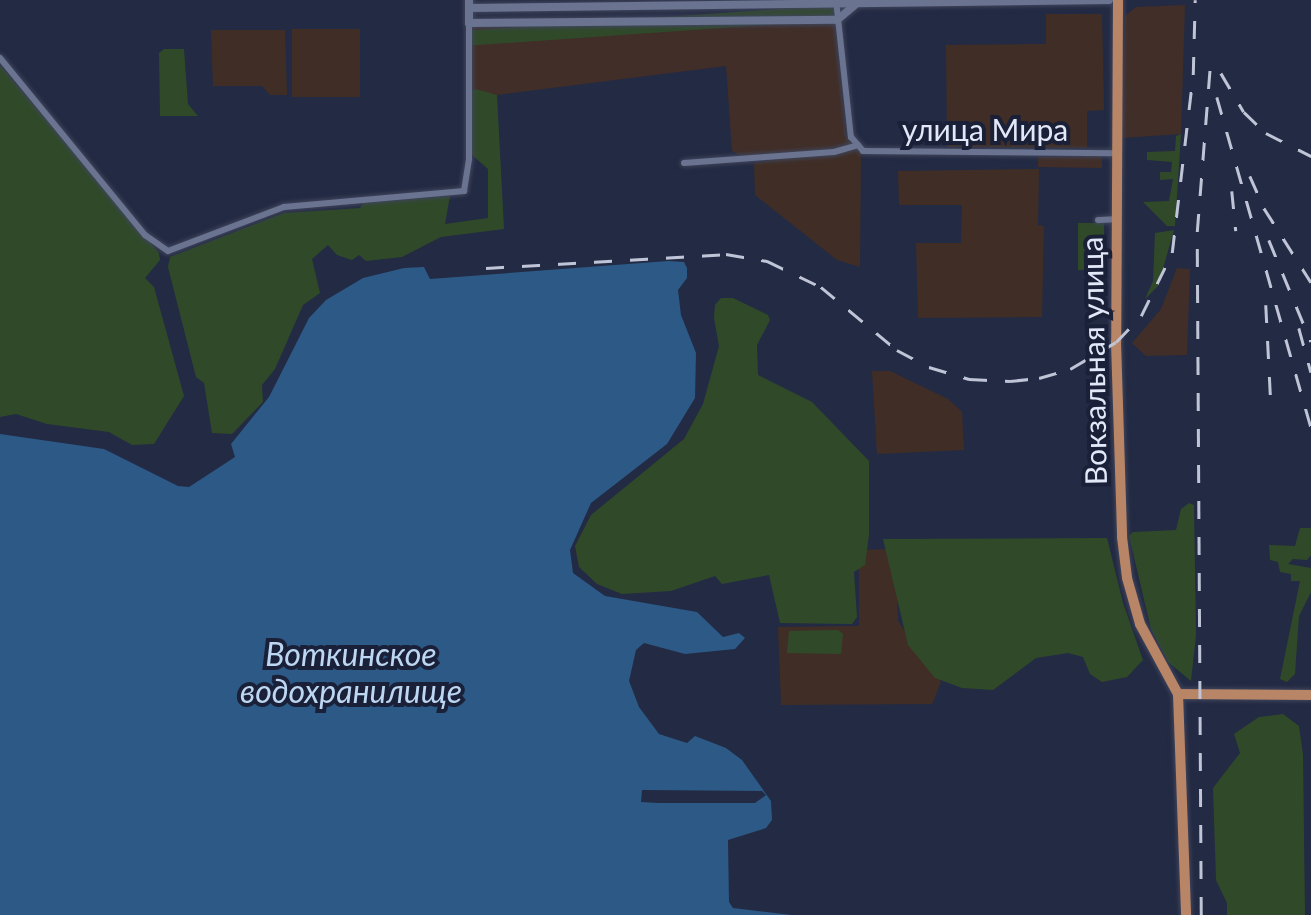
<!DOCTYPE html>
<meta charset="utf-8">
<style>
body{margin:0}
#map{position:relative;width:1311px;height:915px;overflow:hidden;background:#232a43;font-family:Lato,sans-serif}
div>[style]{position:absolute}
.commercial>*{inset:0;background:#412e28}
.education>*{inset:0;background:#402e26;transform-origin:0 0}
.green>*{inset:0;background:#304a29;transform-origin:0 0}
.water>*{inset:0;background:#2c5986}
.pier>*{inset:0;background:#232a43}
.roads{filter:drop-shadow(0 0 2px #3f455b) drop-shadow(0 0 2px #3f455b)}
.minor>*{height:6px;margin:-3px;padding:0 3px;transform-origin:3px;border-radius:3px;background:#6a7491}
.tertiary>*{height:8px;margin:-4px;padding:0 4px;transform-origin:4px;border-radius:4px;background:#6a7491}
.primary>*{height:10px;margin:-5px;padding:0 5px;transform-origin:5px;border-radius:5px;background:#b98567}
.rail>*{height:2.5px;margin-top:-1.25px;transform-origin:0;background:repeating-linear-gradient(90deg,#bfc5d7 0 18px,transparent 0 36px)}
span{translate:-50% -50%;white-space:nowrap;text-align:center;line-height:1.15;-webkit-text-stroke:8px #192038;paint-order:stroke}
.street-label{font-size:30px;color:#e2e8f8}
.water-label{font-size:32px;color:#bdd7f3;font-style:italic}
</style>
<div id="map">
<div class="commercial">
<i style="clip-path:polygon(1185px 5px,1181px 134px,1122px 138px,1125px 16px,1136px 7px)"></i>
<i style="clip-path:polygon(835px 23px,846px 136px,853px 144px,832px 149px,742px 157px,732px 151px,726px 66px,497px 95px,472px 91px,472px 27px)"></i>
<i style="clip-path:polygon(1102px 156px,1102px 168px,1038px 167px,1038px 157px)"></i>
<i style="clip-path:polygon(1177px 268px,1190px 269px,1187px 355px,1146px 356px,1132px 343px,1161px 309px)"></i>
</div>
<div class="education">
<i style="clip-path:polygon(1046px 14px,1102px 14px,1104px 110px,1087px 111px,1087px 148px,947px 147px,946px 45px,1046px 44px)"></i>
<i style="left:292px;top:29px;width:68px;height:68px"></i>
<i style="clip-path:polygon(211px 30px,285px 30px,287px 95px,270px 95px,262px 86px,213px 86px)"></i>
<i style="clip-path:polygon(857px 148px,861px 152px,860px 267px,837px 260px,755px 195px,754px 163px)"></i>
<i style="clip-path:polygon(1039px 169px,1038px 225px,1044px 226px,1042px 317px,918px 318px,916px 243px,961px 243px,962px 205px,899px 205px,898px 171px)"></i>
<i style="clip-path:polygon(872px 371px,890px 371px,948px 399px,962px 412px,964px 450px,877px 454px)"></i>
<i style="clip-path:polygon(895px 549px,898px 621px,941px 682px,932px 704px,781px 705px,778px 627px,859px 626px,859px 550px)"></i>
</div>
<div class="green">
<i style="left:836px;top:5px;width:15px;height:367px;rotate:86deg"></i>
<i style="clip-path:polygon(164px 49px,184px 49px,188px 104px,198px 116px,160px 116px,159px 53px)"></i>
<i style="clip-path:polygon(0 65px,159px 253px,160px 260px,145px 278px,154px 287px,184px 396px,154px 444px,132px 445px,109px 432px,47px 424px,16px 414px,0 417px)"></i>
<i style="clip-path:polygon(476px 89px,497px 95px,504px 229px,441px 237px,402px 257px,366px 261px,359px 255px,352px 260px,337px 255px,328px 245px,312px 259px,320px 293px,303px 305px,275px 369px,262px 385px,263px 402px,232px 434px,212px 433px,204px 383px,196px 377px,168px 267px,170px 257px,284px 213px,360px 208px,363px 203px,450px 196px,445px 224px,488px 218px,488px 169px,472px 155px,472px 91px)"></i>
<i style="clip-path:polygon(1181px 134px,1175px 226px,1167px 226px,1143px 202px,1169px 201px,1173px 179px,1160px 180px,1160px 172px,1171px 172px,1172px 162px,1147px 160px,1147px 152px,1175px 151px,1176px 136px)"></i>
<i style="left:1078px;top:223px;width:26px;height:47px"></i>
<i style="clip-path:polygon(1174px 230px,1158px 286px,1145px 299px,1153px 281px,1155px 233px)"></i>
<i style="clip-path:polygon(721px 298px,733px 298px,768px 315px,770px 320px,757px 345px,758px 375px,812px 402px,869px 461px,869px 535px,865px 565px,854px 572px,857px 617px,852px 624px,780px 623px,769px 575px,722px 584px,715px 576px,671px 591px,622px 594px,597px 584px,579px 567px,575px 546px,591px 515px,684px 439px,703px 404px,719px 346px,714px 318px,715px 305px)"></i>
<i style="clip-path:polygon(1189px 503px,1194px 505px,1196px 635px,1191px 681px,1168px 662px,1151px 629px,1129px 536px,1133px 532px,1176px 530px,1181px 509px)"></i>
<i style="clip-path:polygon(1300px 528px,1311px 528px,1311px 555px,1307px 560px,1293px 559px,1288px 564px,1311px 568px,1311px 592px,1299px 616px,1295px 674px,1287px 682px,1280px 679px,1300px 581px,1291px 581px,1291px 574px,1280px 572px,1278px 562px,1270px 560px,1269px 545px,1295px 546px)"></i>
<i style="clip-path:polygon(1107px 538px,1123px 603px,1143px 660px,1127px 677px,1102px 682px,1090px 674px,1083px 657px,1068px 653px,1036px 658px,993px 690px,962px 688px,935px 678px,908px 645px,883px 539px)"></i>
<i style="clip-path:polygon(838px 630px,843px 634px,841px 654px,787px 653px,789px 631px)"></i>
<i style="clip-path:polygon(1283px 714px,1299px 726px,1303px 755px,1305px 915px,1227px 915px,1227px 903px,1216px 880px,1213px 788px,1240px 753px,1234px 734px,1259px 717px)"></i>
</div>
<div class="water">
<i style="clip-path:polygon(668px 261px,684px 262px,687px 268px,687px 278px,678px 290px,681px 315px,696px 353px,695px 398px,667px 444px,591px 503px,570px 550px,573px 573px,605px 596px,697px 612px,723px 637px,739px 633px,745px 638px,735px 649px,685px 654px,644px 643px,636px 650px,629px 681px,639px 707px,659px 734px,687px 743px,695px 736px,726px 748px,742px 760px,771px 801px,772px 820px,766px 828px,728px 840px,729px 902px,733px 908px,792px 915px,905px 915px,0 915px,0 434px,104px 449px,178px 486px,189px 487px,235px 457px,231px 444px,269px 397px,309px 318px,326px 300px,363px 278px,404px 268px,424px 267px,430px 279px)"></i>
</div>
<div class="pier">
<i style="clip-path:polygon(642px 790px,762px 791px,766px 795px,755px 803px,658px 803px,641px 802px)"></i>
</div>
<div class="roads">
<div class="minor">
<i style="left:836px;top:0;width:138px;rotate:83.8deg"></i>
<i style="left:851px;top:137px;width:18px;rotate:49deg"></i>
<i style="left:863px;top:151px;width:253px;rotate:0.5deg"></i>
<i style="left:0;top:58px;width:229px;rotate:50.7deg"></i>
<i style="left:145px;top:235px;width:28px;rotate:35deg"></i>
<i style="left:168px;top:251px;width:124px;rotate:-20.8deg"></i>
<i style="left:284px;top:207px;width:181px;rotate:-5.1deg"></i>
<i style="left:464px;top:191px;width:32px;rotate:-81deg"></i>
<i style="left:469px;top:159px;width:136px;rotate:-90deg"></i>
<i style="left:684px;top:163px;width:150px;rotate:-4.2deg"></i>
<i style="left:834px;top:152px;width:25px;rotate:-16deg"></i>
<i style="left:1098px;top:220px;width:18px;rotate:-3deg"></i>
</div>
<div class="tertiary">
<i style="left:469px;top:0;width:23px;rotate:90deg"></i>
<i style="left:469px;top:23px;width:368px;rotate:-0.5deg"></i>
<i style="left:837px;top:20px;width:23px;rotate:-40deg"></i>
<i style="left:469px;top:8px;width:640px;rotate:-0.72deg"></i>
</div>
<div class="primary">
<i style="left:1118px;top:0;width:342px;rotate:90.3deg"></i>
<i style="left:1116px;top:342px;width:195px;rotate:88.2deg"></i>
<i style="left:1122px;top:537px;width:41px;rotate:83deg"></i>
<i style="left:1127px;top:578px;width:48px;rotate:74.2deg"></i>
<i style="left:1140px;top:624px;width:80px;rotate:61.5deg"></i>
<i style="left:1178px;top:694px;width:221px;rotate:87.9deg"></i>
<i style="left:1178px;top:694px;width:133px;rotate:0.4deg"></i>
</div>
</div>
<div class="rail">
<i style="left:1221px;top:73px;width:45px;rotate:59.5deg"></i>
<i style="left:1244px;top:112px;width:30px;rotate:44deg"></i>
<i style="left:1266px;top:133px;width:51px;rotate:27.1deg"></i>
<i style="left:1217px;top:97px;width:343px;rotate:74.1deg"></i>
<i style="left:1250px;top:176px;width:35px;rotate:66deg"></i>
<i style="left:1264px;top:208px;width:88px;rotate:57.6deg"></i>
<i style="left:1232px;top:191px;width:40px;rotate:84.3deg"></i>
<i style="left:1269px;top:240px;width:110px;rotate:67.6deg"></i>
<i style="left:486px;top:268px;width:240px;rotate:-3.3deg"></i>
<i style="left:726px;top:254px;width:42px;rotate:9.7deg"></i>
<i style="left:767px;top:261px;width:60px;rotate:25.7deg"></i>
<i style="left:821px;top:287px;width:99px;rotate:39.7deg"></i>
<i style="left:897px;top:350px;width:36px;rotate:28deg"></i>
<i style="left:929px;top:367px;width:42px;rotate:16.7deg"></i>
<i style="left:969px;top:379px;width:41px;rotate:2.8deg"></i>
<i style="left:1010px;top:381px;width:29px;rotate:-6deg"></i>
<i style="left:1039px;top:378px;width:32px;rotate:-16deg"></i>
<i style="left:1070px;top:369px;width:53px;rotate:-30.4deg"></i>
<i style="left:1116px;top:342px;width:36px;rotate:-46deg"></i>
<i style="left:1141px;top:316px;width:70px;rotate:-63.8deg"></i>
<i style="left:1172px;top:253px;width:179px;rotate:-83.3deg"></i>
<i style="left:1193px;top:75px;width:75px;rotate:-88.5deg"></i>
<i style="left:1266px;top:305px;width:100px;rotate:87.1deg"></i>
<i style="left:1299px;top:328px;width:46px;rotate:74.7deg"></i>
<i style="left:1201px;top:915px;width:683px;rotate:-90.34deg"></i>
<i style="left:1197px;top:232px;width:179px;rotate:-85.5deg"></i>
</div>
<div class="street-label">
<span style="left:985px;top:129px">улица Мира</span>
<span style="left:1093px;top:361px;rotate:-91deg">Вокзальная улица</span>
</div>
<div class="water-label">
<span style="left:351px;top:673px">Воткинское<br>водохранилище</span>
</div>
</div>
